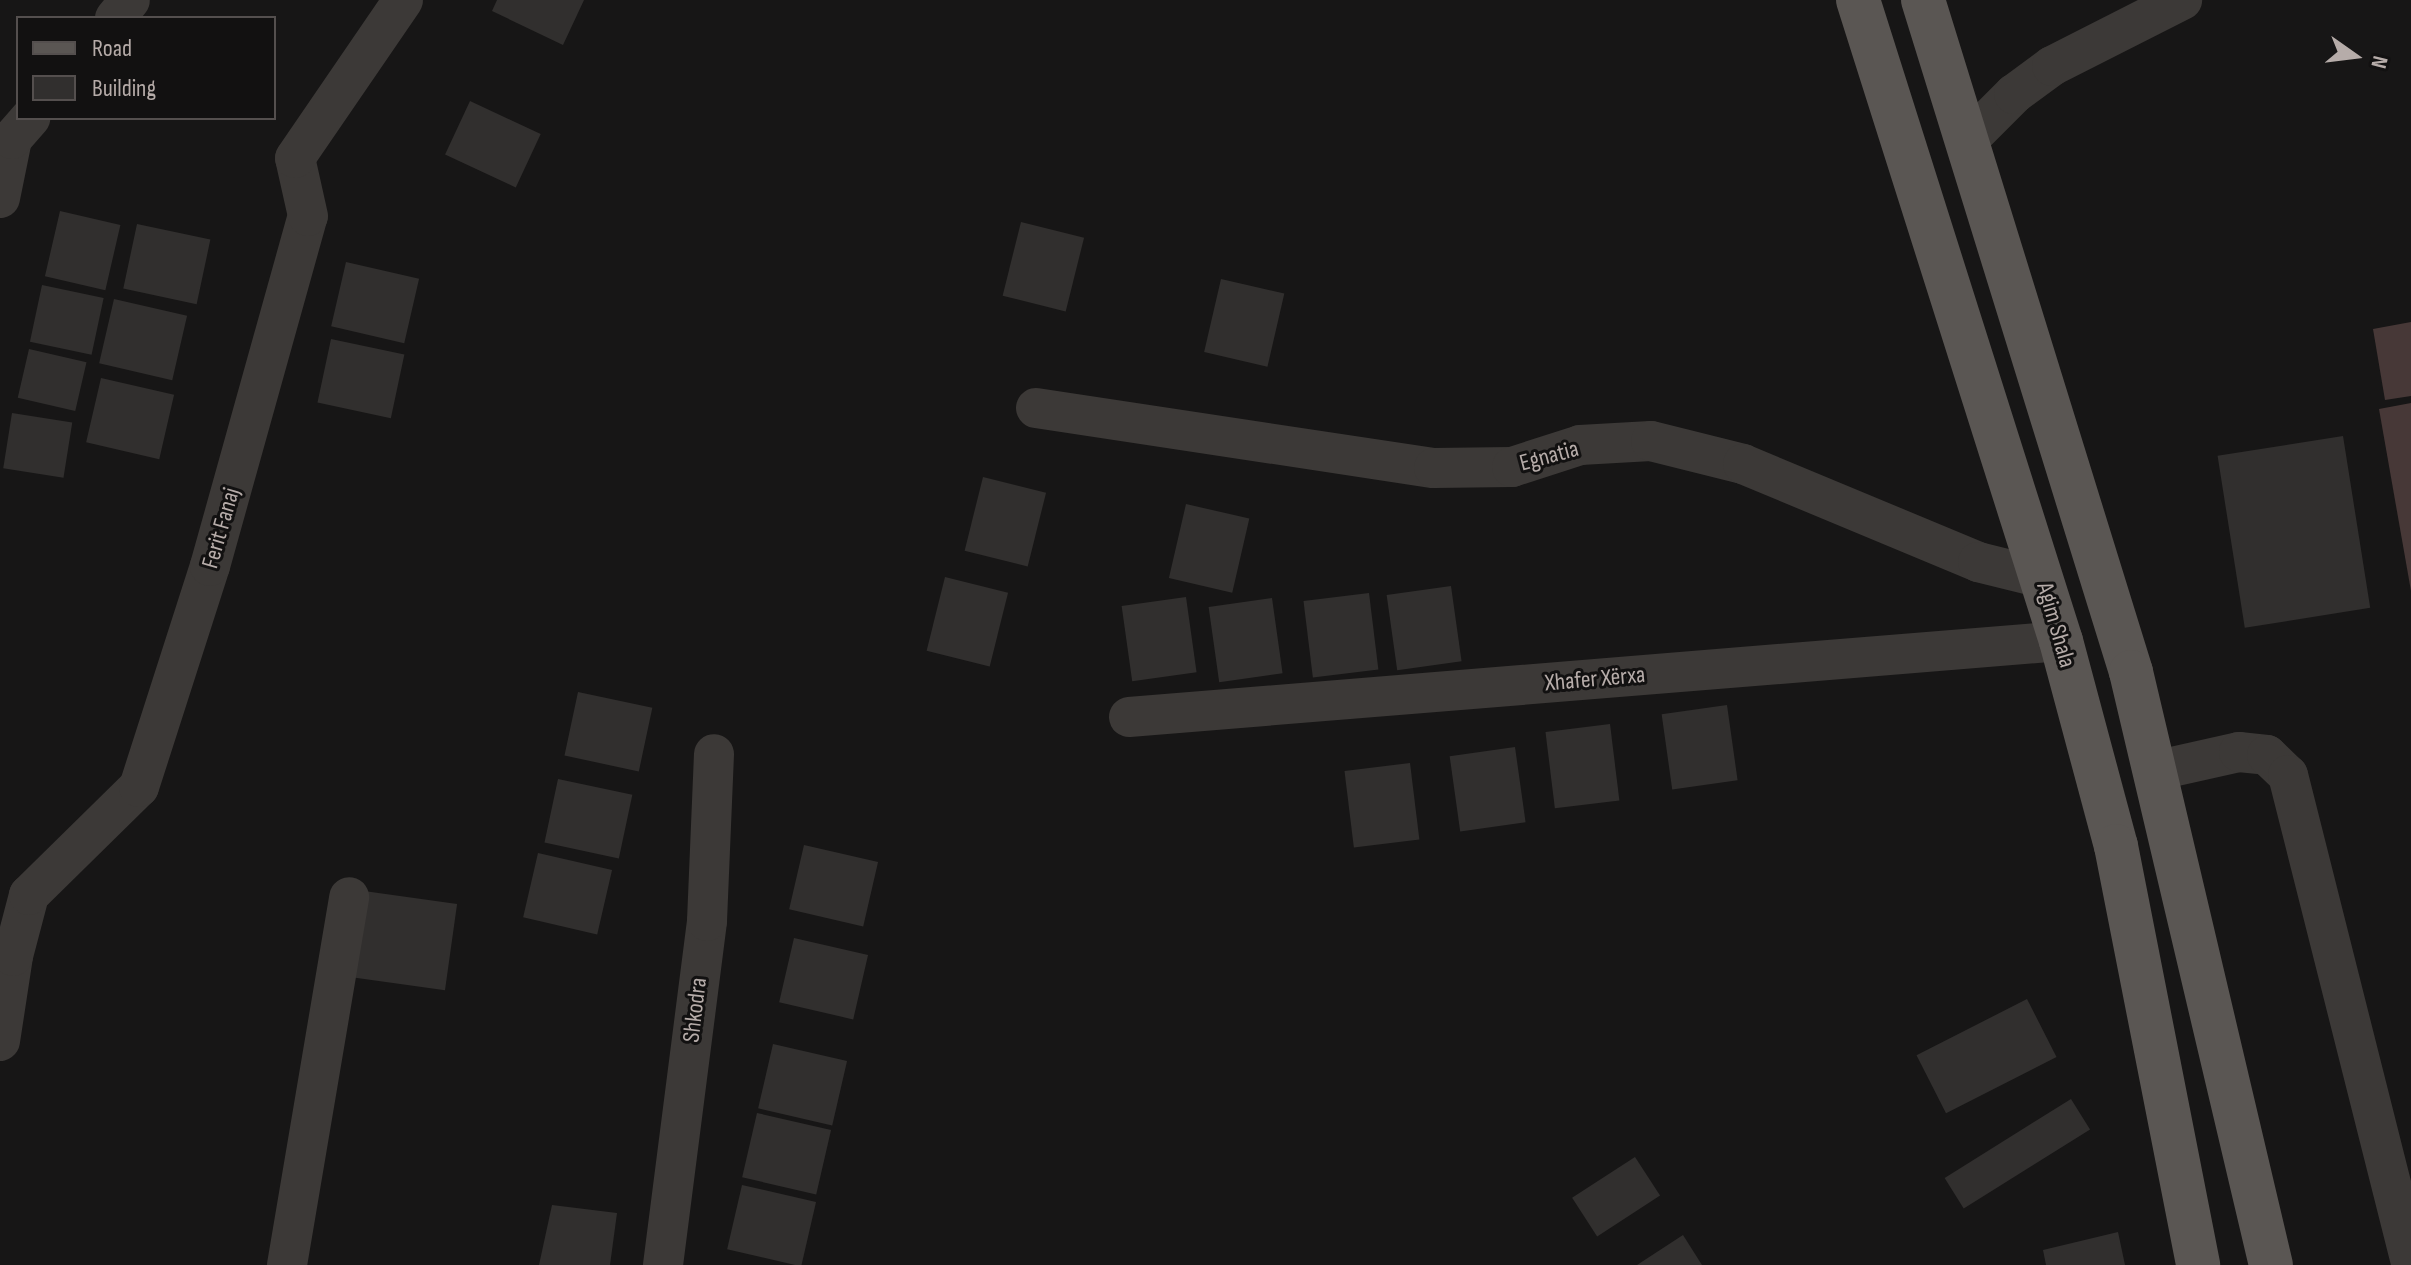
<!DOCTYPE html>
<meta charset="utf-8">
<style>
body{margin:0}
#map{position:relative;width:2411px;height:1265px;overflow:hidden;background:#171616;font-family:"Sofia Sans Condensed",sans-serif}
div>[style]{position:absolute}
.water>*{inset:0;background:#473837}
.building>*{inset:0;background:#312f2e;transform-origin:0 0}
.minor>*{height:40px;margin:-20px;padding:0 20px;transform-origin:20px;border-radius:20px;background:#3c3937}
.major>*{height:44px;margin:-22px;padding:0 22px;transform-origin:22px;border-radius:22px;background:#5a5653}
span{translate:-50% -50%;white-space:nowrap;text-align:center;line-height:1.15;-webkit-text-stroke:6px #121111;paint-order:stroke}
.street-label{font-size:24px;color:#b6aca9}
.legend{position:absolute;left:16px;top:16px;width:260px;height:104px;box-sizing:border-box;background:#121111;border:2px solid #544f4e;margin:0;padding:10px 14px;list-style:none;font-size:24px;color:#b6aca9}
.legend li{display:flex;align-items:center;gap:16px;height:40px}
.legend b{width:40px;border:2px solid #544f4e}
.north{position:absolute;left:2315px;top:16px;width:80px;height:80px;-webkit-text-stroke:6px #121111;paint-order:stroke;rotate:104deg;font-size:22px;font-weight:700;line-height:32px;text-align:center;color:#b6aca9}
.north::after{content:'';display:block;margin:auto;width:28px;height:36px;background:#b6aca9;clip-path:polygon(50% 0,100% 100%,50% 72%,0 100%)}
</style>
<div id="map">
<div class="water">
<i style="clip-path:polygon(2411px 322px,2411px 396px,2385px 400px,2373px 329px)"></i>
<i style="clip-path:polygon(2411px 403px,2411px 591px,2379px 409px)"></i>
</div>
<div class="building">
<i style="clip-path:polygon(497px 0,584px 0,563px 45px,492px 11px)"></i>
<i style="left:470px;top:101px;width:78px;height:59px;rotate:25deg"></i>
<i style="left:60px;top:211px;width:62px;height:67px;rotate:13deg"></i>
<i style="left:1021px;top:222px;width:65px;height:76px;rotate:14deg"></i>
<i style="left:137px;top:224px;width:75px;height:66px;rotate:12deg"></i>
<i style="left:346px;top:262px;width:75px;height:66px;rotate:13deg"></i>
<i style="left:1221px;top:279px;width:65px;height:75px;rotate:13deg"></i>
<i style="left:42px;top:285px;width:63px;height:58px;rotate:12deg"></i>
<i style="left:114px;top:299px;width:75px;height:66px;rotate:13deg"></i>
<i style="left:331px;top:339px;width:75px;height:65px;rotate:12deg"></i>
<i style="left:29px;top:349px;width:59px;height:50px;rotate:13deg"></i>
<i style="left:101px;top:378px;width:75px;height:66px;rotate:13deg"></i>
<i style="left:12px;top:413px;width:61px;height:56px;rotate:9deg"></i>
<i style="left:2343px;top:436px;width:174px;height:127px;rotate:81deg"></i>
<i style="left:983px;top:477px;width:65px;height:76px;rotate:14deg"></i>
<i style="left:1186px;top:504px;width:65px;height:76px;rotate:13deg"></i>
<i style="left:945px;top:577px;width:65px;height:76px;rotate:14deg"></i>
<i style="left:1451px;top:586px;width:76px;height:65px;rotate:82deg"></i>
<i style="left:1369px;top:593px;width:77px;height:66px;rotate:83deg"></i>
<i style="left:1186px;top:597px;width:76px;height:65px;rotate:82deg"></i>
<i style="left:1272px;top:598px;width:76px;height:64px;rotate:82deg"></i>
<i style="left:578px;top:692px;width:76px;height:65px;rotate:12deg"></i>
<i style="left:1727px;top:705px;width:76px;height:66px;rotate:82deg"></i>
<i style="left:1610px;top:724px;width:77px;height:65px;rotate:83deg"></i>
<i style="left:1515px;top:747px;width:76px;height:66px;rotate:82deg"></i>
<i style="left:1410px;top:763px;width:77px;height:66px;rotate:83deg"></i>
<i style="left:558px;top:779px;width:76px;height:65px;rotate:12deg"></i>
<i style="left:804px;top:845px;width:76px;height:66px;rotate:13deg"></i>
<i style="left:538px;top:853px;width:76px;height:66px;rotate:13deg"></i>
<i style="left:364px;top:891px;width:94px;height:87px;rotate:8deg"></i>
<i style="left:794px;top:938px;width:76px;height:66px;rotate:13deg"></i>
<i style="left:2027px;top:999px;width:65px;height:124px;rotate:63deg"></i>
<i style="left:773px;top:1044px;width:76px;height:66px;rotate:13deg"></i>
<i style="left:2071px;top:1099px;width:36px;height:149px;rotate:58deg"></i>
<i style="left:757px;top:1113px;width:76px;height:66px;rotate:13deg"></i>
<i style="left:1635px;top:1157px;width:46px;height:75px;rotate:57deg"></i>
<i style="left:742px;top:1185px;width:76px;height:66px;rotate:13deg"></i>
<i style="clip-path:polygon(552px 1205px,617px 1213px,610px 1265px,539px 1265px)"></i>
<i style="clip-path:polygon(2118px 1232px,2125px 1265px,2046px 1265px,2043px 1250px)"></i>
<i style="clip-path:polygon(1683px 1235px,1702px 1265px,1637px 1265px)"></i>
</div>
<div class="minor">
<i style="left:115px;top:18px;width:23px;rotate:-50deg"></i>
<i style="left:1969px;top:139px;width:64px;rotate:-45deg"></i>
<i style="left:2014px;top:94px;width:47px;rotate:-36.4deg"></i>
<i style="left:2052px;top:66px;width:146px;rotate:-26.9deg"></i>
<i style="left:0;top:198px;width:60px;rotate:-78.5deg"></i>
<i style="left:12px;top:139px;width:28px;rotate:-49deg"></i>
<i style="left:1036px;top:408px;width:402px;rotate:8.6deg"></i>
<i style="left:1434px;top:468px;width:78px;rotate:-0.7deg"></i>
<i style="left:1512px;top:467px;width:71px;rotate:-17.9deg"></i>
<i style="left:1580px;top:445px;width:71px;rotate:-3.2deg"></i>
<i style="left:1651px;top:441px;width:95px;rotate:14deg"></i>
<i style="left:1743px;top:464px;width:255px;rotate:22.6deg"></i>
<i style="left:1978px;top:562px;width:66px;rotate:14deg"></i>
<i style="left:1129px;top:717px;width:935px;rotate:-4.66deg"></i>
<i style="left:2154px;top:771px;width:87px;rotate:-12.6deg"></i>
<i style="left:2239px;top:752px;width:28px;rotate:6deg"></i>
<i style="left:2267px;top:755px;width:29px;rotate:44deg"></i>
<i style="left:2288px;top:775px;width:503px;rotate:75.85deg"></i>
<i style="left:0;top:1041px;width:86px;rotate:-81.3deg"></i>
<i style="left:13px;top:956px;width:63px;rotate:-75.3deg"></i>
<i style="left:29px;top:895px;width:154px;rotate:-44.5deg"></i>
<i style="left:139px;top:787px;width:232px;rotate:-72.2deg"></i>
<i style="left:210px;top:566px;width:363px;rotate:-74.4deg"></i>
<i style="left:308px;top:216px;width:59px;rotate:-102.6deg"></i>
<i style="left:295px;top:158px;width:191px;rotate:-55.6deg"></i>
<i style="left:287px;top:1265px;width:373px;rotate:-80.4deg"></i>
<i style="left:663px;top:1265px;width:347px;rotate:-82.7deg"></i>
<i style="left:707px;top:921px;width:167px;rotate:-87.6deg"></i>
</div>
<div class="major">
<i style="left:1858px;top:0;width:672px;rotate:72.43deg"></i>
<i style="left:2061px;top:641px;width:212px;rotate:75deg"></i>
<i style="left:2116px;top:846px;width:427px;rotate:78.9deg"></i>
<i style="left:1923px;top:0;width:703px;rotate:72.8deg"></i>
<i style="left:2131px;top:672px;width:609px;rotate:76.72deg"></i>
</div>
<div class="street-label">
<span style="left:1549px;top:456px;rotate:-15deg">Egnatia</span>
<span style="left:221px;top:528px;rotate:-74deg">Ferit Fanaj</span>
<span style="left:2056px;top:625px;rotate:74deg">Agim Shala</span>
<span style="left:1595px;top:679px;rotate:-5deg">Xhafer Xërxa</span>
<span style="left:695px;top:1010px;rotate:-83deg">Shkodra</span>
</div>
<ul class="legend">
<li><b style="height:10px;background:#5a5653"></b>Road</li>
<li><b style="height:22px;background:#312f2e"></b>Building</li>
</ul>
<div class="north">N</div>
</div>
